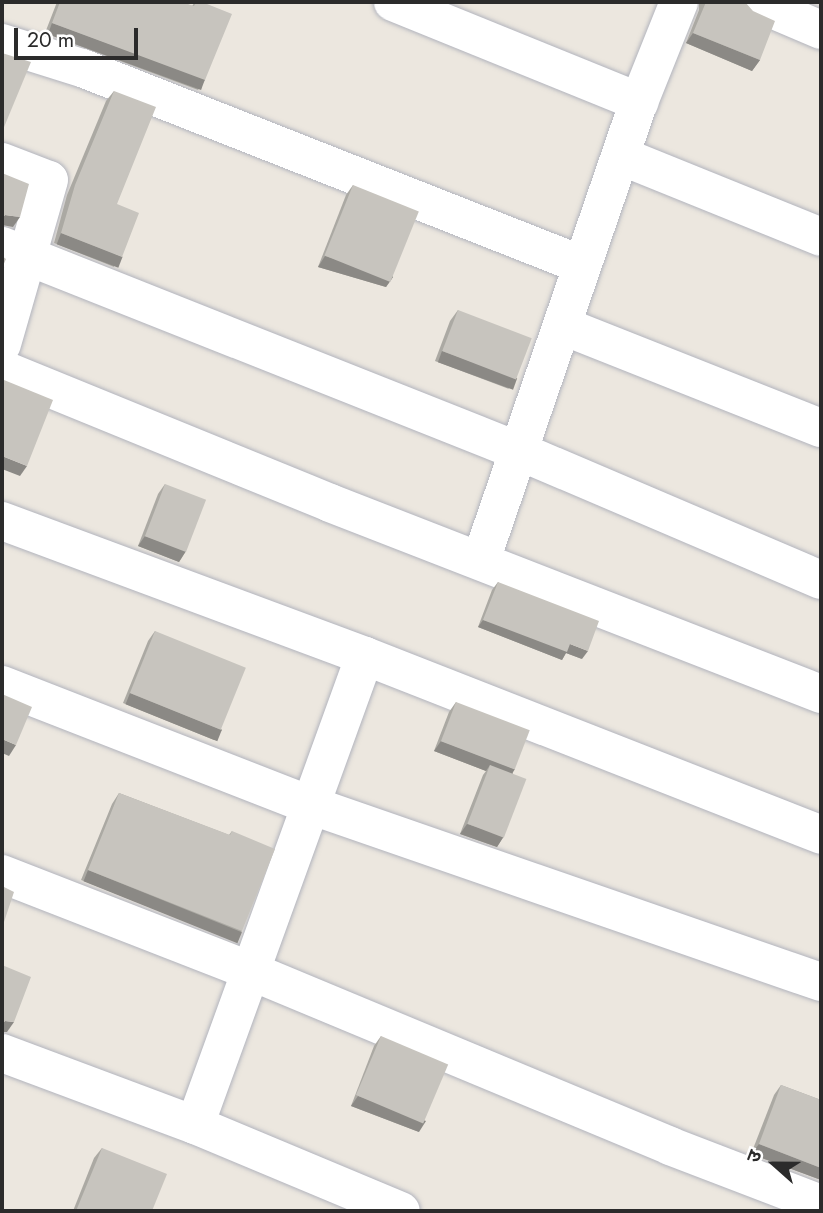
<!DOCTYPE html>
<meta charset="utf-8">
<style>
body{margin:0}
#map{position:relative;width:823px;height:1213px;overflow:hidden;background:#ece7df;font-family:Jost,"Noto Sans Devanagari",sans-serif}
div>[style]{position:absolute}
.roads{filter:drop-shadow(0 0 2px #b2b4bd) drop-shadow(0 0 2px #b2b4bd)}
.minor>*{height:38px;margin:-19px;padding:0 19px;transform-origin:19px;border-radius:19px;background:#fff}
.wall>*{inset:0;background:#aba9a3}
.shaded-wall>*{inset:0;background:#8b8985;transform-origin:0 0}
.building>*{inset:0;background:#c7c4be;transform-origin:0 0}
span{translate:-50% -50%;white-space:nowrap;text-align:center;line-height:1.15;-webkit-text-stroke:6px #fff;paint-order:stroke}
.frame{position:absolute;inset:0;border:4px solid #2b2b2b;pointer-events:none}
.north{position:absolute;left:739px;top:1129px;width:70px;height:70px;-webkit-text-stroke:5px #fff;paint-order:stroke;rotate:291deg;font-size:19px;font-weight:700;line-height:28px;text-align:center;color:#2b2b2b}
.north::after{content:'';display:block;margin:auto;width:24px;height:32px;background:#2b2b2b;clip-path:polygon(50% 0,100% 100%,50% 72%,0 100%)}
.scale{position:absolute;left:14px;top:28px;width:124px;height:32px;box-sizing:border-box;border:4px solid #2b2b2b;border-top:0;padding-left:9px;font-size:21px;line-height:24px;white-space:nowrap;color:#2b2b2b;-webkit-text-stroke:5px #fff;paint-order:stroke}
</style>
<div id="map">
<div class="roads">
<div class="minor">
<i style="left:393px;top:2px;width:266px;rotate:22.1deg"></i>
<i style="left:755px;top:2px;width:72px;rotate:23deg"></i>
<i style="left:2px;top:43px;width:84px;rotate:17.4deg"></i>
<i style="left:82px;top:68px;width:537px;rotate:21.5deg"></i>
<i style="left:621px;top:156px;width:216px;rotate:22deg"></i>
<i style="left:2px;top:162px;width:50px;rotate:21deg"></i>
<i style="left:49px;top:180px;width:171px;rotate:106deg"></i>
<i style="left:2px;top:246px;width:558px;rotate:21.65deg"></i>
<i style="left:521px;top:452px;width:326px;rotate:23.1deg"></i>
<i style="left:563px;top:326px;width:277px;rotate:21.6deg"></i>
<i style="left:2px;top:369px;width:354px;rotate:22.2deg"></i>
<i style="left:330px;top:503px;width:527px;rotate:21.26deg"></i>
<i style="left:2px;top:521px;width:387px;rotate:20.4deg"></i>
<i style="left:365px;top:656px;width:490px;rotate:21.4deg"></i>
<i style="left:481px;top:560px;width:484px;rotate:-71deg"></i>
<i style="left:639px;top:102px;width:108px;rotate:-68.2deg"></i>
<i style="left:2px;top:685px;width:331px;rotate:21.3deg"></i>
<i style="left:310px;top:805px;width:541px;rotate:19.11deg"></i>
<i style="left:2px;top:874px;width:264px;rotate:21.3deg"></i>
<i style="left:248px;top:970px;width:457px;rotate:22.6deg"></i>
<i style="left:670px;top:1146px;width:162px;rotate:21deg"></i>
<i style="left:2px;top:1053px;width:206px;rotate:20.5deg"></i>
<i style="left:195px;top:1125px;width:223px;rotate:22.7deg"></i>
<i style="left:195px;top:1125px;width:499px;rotate:-70.1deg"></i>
</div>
</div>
<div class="wall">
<i style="clip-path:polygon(57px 2px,181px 2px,192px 6px,195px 2px,202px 2px,205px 80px,198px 90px,45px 33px)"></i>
<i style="clip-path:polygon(699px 2px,745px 2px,760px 60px,752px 71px,686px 43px,699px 10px)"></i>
<i style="clip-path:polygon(114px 91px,117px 204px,114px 267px,54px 243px,67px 195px,106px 101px)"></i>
<i style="clip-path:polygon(353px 185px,393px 277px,386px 287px,318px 267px,346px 195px)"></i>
<i style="clip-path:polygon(458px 310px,509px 389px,435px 361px,450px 321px)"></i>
<i style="clip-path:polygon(165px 484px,186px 551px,179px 562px,138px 546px,158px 494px)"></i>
<i style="clip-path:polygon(498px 582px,582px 659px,566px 653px,562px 660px,478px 627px,492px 590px)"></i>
<i style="clip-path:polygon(155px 631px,222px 730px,214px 740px,123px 703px,148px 641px)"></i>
<i style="clip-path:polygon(456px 702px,513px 773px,504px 836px,497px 847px,460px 834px,483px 775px,486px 771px,434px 751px,449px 712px)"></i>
<i style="clip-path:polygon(119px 793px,229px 835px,232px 831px,242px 931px,235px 941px,81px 880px,112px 804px)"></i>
<i style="clip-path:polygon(381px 1036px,419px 1132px,351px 1106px,374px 1046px)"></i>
<i style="clip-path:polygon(781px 1085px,821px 1100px,821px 1180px,751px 1154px,774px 1095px)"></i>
<i style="clip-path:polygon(102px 1148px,152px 1211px,73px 1211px,94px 1158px)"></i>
</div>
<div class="shaded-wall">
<i style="left:52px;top:23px;width:163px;height:12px;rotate:20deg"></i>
<i style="clip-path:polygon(693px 33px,760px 60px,752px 71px,686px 43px)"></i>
<i style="clip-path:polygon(5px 215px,20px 217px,13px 227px,2px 225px,2px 218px)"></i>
<i style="left:61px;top:233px;width:66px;height:12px;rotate:21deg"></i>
<i style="clip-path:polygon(325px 256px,393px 277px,386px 287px,318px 267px)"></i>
<i style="left:442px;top:351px;width:80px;height:12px;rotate:20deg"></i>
<i style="clip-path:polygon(2px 456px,27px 466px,20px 476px,2px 469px)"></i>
<i style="clip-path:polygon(145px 536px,186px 551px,179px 562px,138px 546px)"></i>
<i style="clip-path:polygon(483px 620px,570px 644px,588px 651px,582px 659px,566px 653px,562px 660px,478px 627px)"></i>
<i style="left:130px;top:693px;width:99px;height:12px;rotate:22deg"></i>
<i style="clip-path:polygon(2px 739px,16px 745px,9px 756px,2px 753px)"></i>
<i style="clip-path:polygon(441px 741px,515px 769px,508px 780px,490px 765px,486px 771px,434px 751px)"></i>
<i style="clip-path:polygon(467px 824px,504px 836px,497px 847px,460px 834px)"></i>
<i style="left:88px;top:870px;width:166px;height:12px;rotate:22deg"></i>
<i style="clip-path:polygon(5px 1021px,14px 1022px,7px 1032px,2px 1032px,2px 1024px)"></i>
<i style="clip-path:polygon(358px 1096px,426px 1121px,419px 1132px,351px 1106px)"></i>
<i style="clip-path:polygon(759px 1144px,821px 1168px,821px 1180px,751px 1154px)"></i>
</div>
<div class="building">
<i style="clip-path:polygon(60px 2px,181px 2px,194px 6px,196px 2px,202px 2px,232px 14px,205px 80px,52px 23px)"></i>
<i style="clip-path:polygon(706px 2px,745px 2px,753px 11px,775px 21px,760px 60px,693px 33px)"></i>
<i style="clip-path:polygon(2px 53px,31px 62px,2px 132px)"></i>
<i style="clip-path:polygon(114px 91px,156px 107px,117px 204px,139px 213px,122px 257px,61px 233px,75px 185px)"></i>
<i style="clip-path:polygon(2px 173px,29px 184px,20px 217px,5px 215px,2px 218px)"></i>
<i style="left:353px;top:185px;width:71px;height:76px;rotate:22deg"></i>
<i style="clip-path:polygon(2px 256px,6px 259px,2px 268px)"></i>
<i style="left:458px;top:310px;width:79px;height:44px;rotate:21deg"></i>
<i style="clip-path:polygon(4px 380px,53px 400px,27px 466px,2px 456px,2px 387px)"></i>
<i style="left:165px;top:484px;width:44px;height:56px;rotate:21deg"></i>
<i style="clip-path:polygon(498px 582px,599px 621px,588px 651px,570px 644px,567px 652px,483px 620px)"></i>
<i style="left:155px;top:631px;width:98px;height:67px;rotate:22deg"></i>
<i style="clip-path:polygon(2px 694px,32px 707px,16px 745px,2px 739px)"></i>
<i style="left:456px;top:702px;width:79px;height:42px;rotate:21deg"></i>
<i style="left:490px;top:765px;width:39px;height:63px;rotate:21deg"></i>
<i style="clip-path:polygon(119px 793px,230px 835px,232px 831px,275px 849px,242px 931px,88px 870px)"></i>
<i style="clip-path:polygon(2px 886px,14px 892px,2px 928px)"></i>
<i style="clip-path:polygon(2px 965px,31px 977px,14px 1022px,5px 1021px,2px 1024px)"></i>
<i style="left:381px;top:1036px;width:73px;height:64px;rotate:23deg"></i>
<i style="clip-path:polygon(781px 1085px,821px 1100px,821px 1168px,759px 1144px)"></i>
<i style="clip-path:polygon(102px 1148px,167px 1174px,152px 1211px,76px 1211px)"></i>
</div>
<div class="frame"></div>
<div class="north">उ</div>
<div class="scale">20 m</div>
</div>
